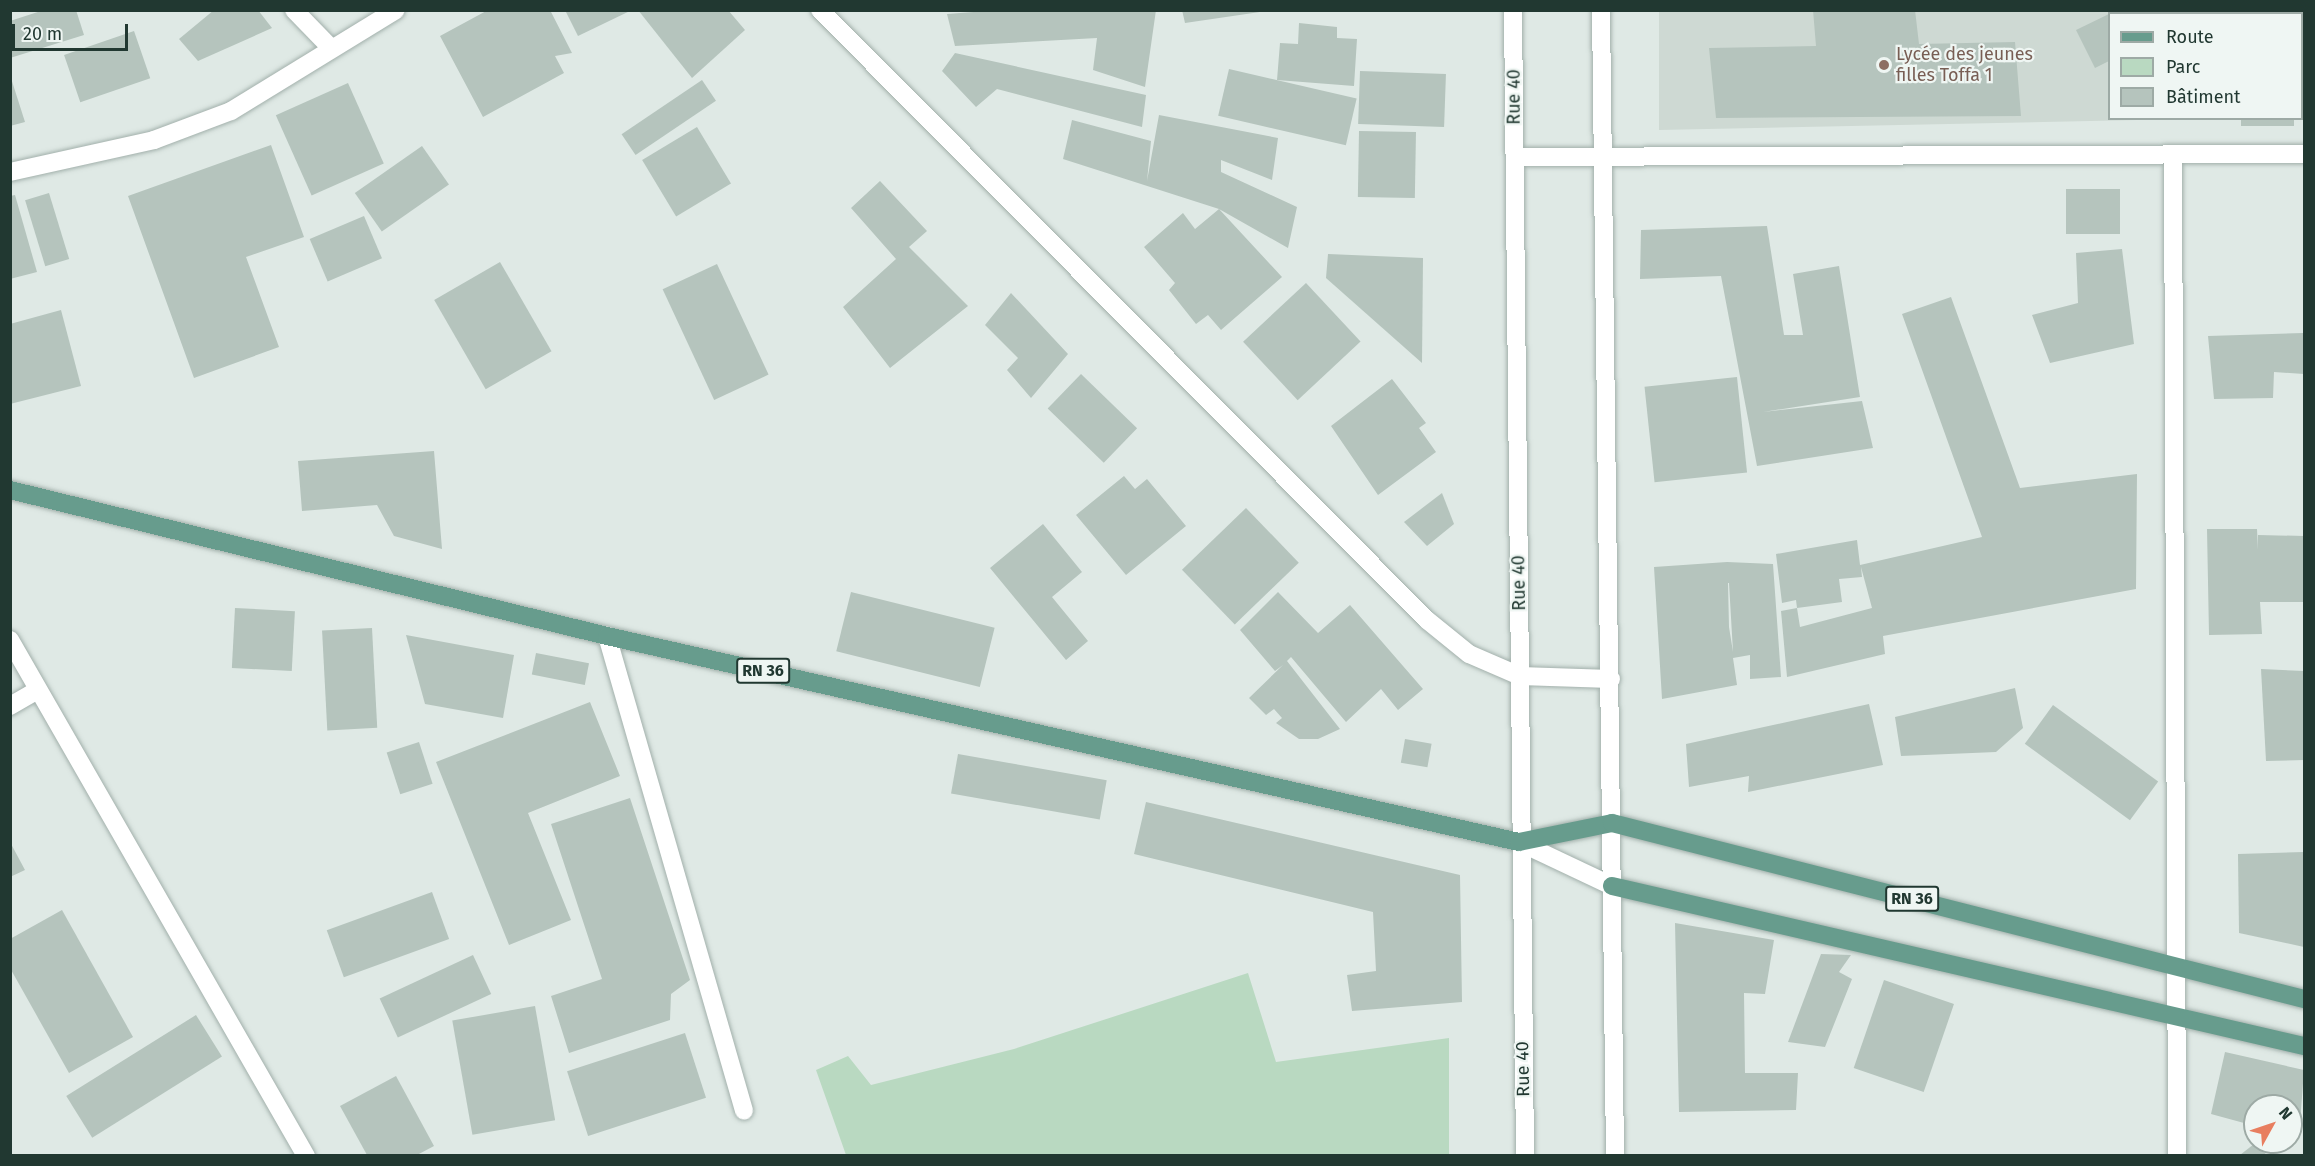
<!DOCTYPE html>
<meta charset="utf-8">
<style>
body{margin:0}
#map{position:relative;width:2315px;height:1166px;overflow:hidden;background:#dfe9e5;font-family:"Fira Sans",sans-serif}
div>[style]{position:absolute}
.built>*{inset:0;background:#ced9d3}
.green>*{inset:0;background:#b9d9c1}
.building>*{inset:0;background:#b5c4bd;transform-origin:0 0}
.roads{filter:drop-shadow(0 0 2px #a2b0ab) drop-shadow(0 0 2px #a2b0ab)}
.service>*{height:18px;margin:-9px;padding:0 9px;transform-origin:9px;border-radius:9px;background:#fff}
.minor>*{height:18px;margin:-9px;padding:0 9px;transform-origin:9px;border-radius:9px;background:#fff}
.tertiary>*{height:18px;margin:-9px;padding:0 9px;transform-origin:9px;border-radius:9px;background:#fff}
.secondary>*{height:18px;margin:-9px;padding:0 9px;transform-origin:9px;border-radius:9px;background:#fff}
.primary>*{height:18px;margin:-9px;padding:0 9px;transform-origin:9px;border-radius:9px;background:#679c8d}
.dots>*{width:16px;height:16px;translate:-50% -50%;box-sizing:border-box;border:3px solid #eff6f3;border-radius:50%}
span{translate:-50% -50%;white-space:nowrap;text-align:center;line-height:1.15;-webkit-text-stroke:4.5px #eff6f3;paint-order:stroke}
.shield-label span{padding:2px 4px;background:#eff6f3;border:2px solid;border-radius:4px;-webkit-text-stroke-width:0}
.shield-label{font-size:16px;color:#213831;font-weight:700}
.education-label{font-size:18px;color:#785e54}
.left{translate:0 -50%;text-align:left}
.street-label{font-size:18px;color:#213831}
.frame{position:absolute;inset:0;border:12px solid #213831;pointer-events:none}
.legend{position:absolute;left:2108px;top:12px;width:195px;height:108px;box-sizing:border-box;background:#eff6f3;border:2px solid #9daaa5;margin:0;padding:8px 10px;list-style:none;font-size:18px;color:#213831}
.legend li{display:flex;align-items:center;gap:12px;height:30px}
.legend b{width:30px;border:2px solid #9daaa5}
.north{position:absolute;left:2243px;top:1094px;width:60px;height:60px;box-sizing:border-box;background:#eff6f3;border:2px solid #9daaa5;border-radius:50%;rotate:50deg;font-size:16px;font-weight:700;line-height:24px;text-align:center;color:#213831}
.north::after{content:'';display:block;margin:auto;width:21px;height:27px;background:#e87e5f;clip-path:polygon(50% 0,100% 100%,50% 72%,0 100%)}
.scale{position:absolute;left:12px;top:24px;width:116px;height:27px;box-sizing:border-box;border:3px solid #213831;border-top:0;padding-left:8px;font-size:18px;line-height:21px;white-space:nowrap;color:#213831;-webkit-text-stroke:4px #eff6f3;paint-order:stroke}
</style>
<div id="map">
<div class="built">
<i style="clip-path:polygon(1659px 11px,2304px 11px,2304px 116px,2302px 14px,2110px 14px,2110px 118px,2184px 119px,1659px 130px)"></i>
</div>
<div class="green">
<i style="clip-path:polygon(1248px 973px,1276px 1062px,1449px 1038px,1449px 1155px,846px 1155px,816px 1070px,848px 1056px,871px 1085px,1014px 1049px)"></i>
</div>
<div class="building">
<i style="clip-path:polygon(44px 10px,76px 10px,84px 35px,10px 58px,10px 21px)"></i>
<i style="clip-path:polygon(214px 10px,258px 10px,272px 28px,198px 61px,179px 39px)"></i>
<i style="clip-path:polygon(488px 10px,550px 10px,572px 53px,555px 56px,564px 73px,483px 117px,440px 36px)"></i>
<i style="clip-path:polygon(565px 10px,632px 10px,578px 36px)"></i>
<i style="clip-path:polygon(638px 10px,728px 10px,745px 30px,692px 78px)"></i>
<i style="clip-path:polygon(1000px 10px,1156px 10px,1145px 87px,1093px 70px,1097px 38px,955px 46px,947px 14px)"></i>
<i style="clip-path:polygon(1182px 10px,1260px 10px,1260px 12px,1185px 23px)"></i>
<i style="clip-path:polygon(1813px 10px,1915px 10px,1919px 44px,2015px 42px,2021px 116px,1716px 118px,1709px 48px,1816px 46px)"></i>
<i style="left:2117px;top:10px;width:53px;height:7px"></i>
<i style="clip-path:polygon(2109px 14px,2109px 61px,2095px 68px,2076px 30px)"></i>
<i style="clip-path:polygon(1299px 23px,1337px 27px,1337px 38px,1357px 39px,1354px 86px,1277px 80px,1280px 43px,1298px 44px)"></i>
<i style="left:134px;top:31px;width:50px;height:74px;rotate:71deg"></i>
<i style="clip-path:polygon(955px 53px,1146px 95px,1142px 127px,997px 89px,976px 107px,942px 71px)"></i>
<i style="left:1229px;top:69px;width:131px;height:48px;rotate:13deg"></i>
<i style="left:1360px;top:71px;width:86px;height:53px;rotate:2deg"></i>
<i style="clip-path:polygon(10px 75px,25px 122px,10px 126px)"></i>
<i style="left:702px;top:80px;width:25px;height:97px;rotate:56deg"></i>
<i style="left:348px;top:83px;width:88px;height:79px;rotate:66deg"></i>
<i style="clip-path:polygon(1159px 115px,1278px 138px,1272px 180px,1221px 160px,1221px 172px,1297px 207px,1288px 248px,1219px 209px,1282px 277px,1221px 330px,1208px 315px,1196px 324px,1169px 290px,1175px 283px,1144px 247px,1183px 213px,1195px 229px,1219px 209px,1063px 159px,1072px 120px,1151px 141px,1147px 181px)"></i>
<i style="left:2241px;top:118px;width:53px;height:8px"></i>
<i style="left:697px;top:127px;width:66px;height:64px;rotate:59deg"></i>
<i style="left:1359px;top:131px;width:57px;height:66px;rotate:1deg"></i>
<i style="clip-path:polygon(271px 145px,304px 237px,246px 257px,279px 347px,194px 378px,128px 196px)"></i>
<i style="left:422px;top:146px;width:47px;height:82px;rotate:55deg"></i>
<i style="clip-path:polygon(880px 181px,927px 231px,909px 247px,968px 306px,890px 368px,843px 307px,896px 259px,851px 208px)"></i>
<i style="left:2120px;top:189px;width:45px;height:54px;rotate:90deg"></i>
<i style="left:49px;top:193px;width:69px;height:25px;rotate:73deg"></i>
<i style="clip-path:polygon(15px 195px,37px 272px,10px 279px,10px 196px)"></i>
<i style="left:364px;top:216px;width:46px;height:59px;rotate:67deg"></i>
<i style="clip-path:polygon(1767px 226px,1784px 335px,1803px 335px,1793px 274px,1839px 266px,1860px 397px,1763px 412px,1862px 401px,1873px 448px,1757px 466px,1721px 276px,1640px 279px,1641px 230px)"></i>
<i style="clip-path:polygon(2122px 249px,2134px 344px,2050px 363px,2032px 315px,2078px 303px,2076px 253px)"></i>
<i style="clip-path:polygon(1328px 254px,1423px 258px,1422px 363px,1326px 278px)"></i>
<i style="left:500px;top:262px;width:103px;height:76px;rotate:60deg"></i>
<i style="left:717px;top:264px;width:122px;height:60px;rotate:65deg"></i>
<i style="left:1306px;top:283px;width:80px;height:86px;rotate:47deg"></i>
<i style="clip-path:polygon(1011px 293px,1068px 354px,1031px 398px,1007px 370px,1018px 358px,985px 325px)"></i>
<i style="clip-path:polygon(evenodd,1951px 297px,2020px 488px,2137px 474px,2136px 589px,1883px 636px,1885px 654px,1787px 677px,1781px 611px,1797px 608px,1796px 600px,1782px 603px,1776px 554px,1857px 540px,1860px 565px,1982px 537px,1902px 314px,1951px 297px,1861px 567px,1872px 608px,1800px 627px,1797px 608px,1842px 602px,1839px 579px,1862px 577px,1861px 567px)"></i>
<i style="clip-path:polygon(61px 310px,81px 386px,10px 404px,10px 324px)"></i>
<i style="clip-path:polygon(2303px 333px,2304px 374px,2274px 372px,2273px 398px,2214px 399px,2208px 336px)"></i>
<i style="left:1081px;top:374px;width:78px;height:48px;rotate:44deg"></i>
<i style="left:1737px;top:377px;width:96px;height:93px;rotate:84deg"></i>
<i style="clip-path:polygon(1392px 379px,1426px 423px,1419px 428px,1436px 452px,1378px 495px,1331px 426px)"></i>
<i style="clip-path:polygon(434px 451px,442px 549px,394px 536px,377px 505px,302px 511px,298px 461px)"></i>
<i style="clip-path:polygon(1124px 476px,1135px 489px,1147px 479px,1186px 526px,1126px 575px,1076px 515px)"></i>
<i style="clip-path:polygon(1442px 493px,1454px 524px,1427px 546px,1404px 522px)"></i>
<i style="left:1246px;top:508px;width:76px;height:89px;rotate:46deg"></i>
<i style="clip-path:polygon(1043px 524px,1082px 572px,1052px 597px,1088px 641px,1066px 660px,990px 568px)"></i>
<i style="clip-path:polygon(2207px 529px,2257px 529px,2258px 550px,2258px 535px,2304px 536px,2304px 602px,2260px 602px,2262px 634px,2209px 635px)"></i>
<i style="clip-path:polygon(evenodd,1727px 562px,1773px 564px,1781px 677px,1750px 679px,1750px 655px,1733px 658px,1737px 685px,1662px 699px,1654px 567px,1727px 562px,1728px 583px,1729px 583px,1733px 652px,1729px 627px,1728px 583px)"></i>
<i style="left:851px;top:592px;width:148px;height:61px;rotate:14deg"></i>
<i style="clip-path:polygon(1278px 592px,1318px 633px,1350px 605px,1423px 689px,1398px 710px,1381px 689px,1346px 722px,1291px 657px,1287px 661px,1340px 729px,1318px 739px,1299px 739px,1276px 723px,1282px 718px,1274px 709px,1266px 715px,1249px 698px,1283px 665px,1275px 671px,1240px 630px)"></i>
<i style="left:235px;top:608px;width:60px;height:60px;rotate:3deg"></i>
<i style="left:372px;top:628px;width:100px;height:50px;rotate:87deg"></i>
<i style="clip-path:polygon(406px 635px,514px 655px,503px 718px,425px 704px)"></i>
<i style="left:536px;top:653px;width:54px;height:22px;rotate:11deg"></i>
<i style="clip-path:polygon(2261px 669px,2304px 671px,2304px 760px,2266px 761px)"></i>
<i style="clip-path:polygon(2015px 688px,2023px 728px,1996px 752px,1901px 756px,1895px 717px)"></i>
<i style="clip-path:polygon(590px 702px,620px 776px,528px 813px,571px 920px,509px 945px,436px 762px)"></i>
<i style="clip-path:polygon(1869px 704px,1883px 765px,1748px 792px,1749px 776px,1689px 787px,1686px 744px)"></i>
<i style="left:2053px;top:705px;width:130px;height:48px;rotate:36deg"></i>
<i style="left:1405px;top:739px;width:27px;height:24px;rotate:10deg"></i>
<i style="left:419px;top:742px;width:44px;height:34px;rotate:72deg"></i>
<i style="left:958px;top:754px;width:151px;height:40px;rotate:10deg"></i>
<i style="clip-path:polygon(630px 798px,690px 980px,671px 994px,670px 1020px,569px 1053px,551px 996px,602px 979px,551px 824px)"></i>
<i style="clip-path:polygon(1146px 802px,1460px 875px,1462px 1002px,1352px 1011px,1347px 975px,1376px 971px,1373px 912px,1134px 854px)"></i>
<i style="clip-path:polygon(10px 842px,25px 870px,10px 877px)"></i>
<i style="clip-path:polygon(2304px 852px,2304px 947px,2239px 933px,2238px 854px)"></i>
<i style="left:432px;top:892px;width:50px;height:112px;rotate:70deg"></i>
<i style="clip-path:polygon(62px 910px,133px 1037px,69px 1073px,10px 968px,10px 939px)"></i>
<i style="clip-path:polygon(1675px 923px,1774px 940px,1765px 994px,1744px 993px,1745px 1073px,1798px 1073px,1796px 1110px,1679px 1112px)"></i>
<i style="clip-path:polygon(1821px 954px,1851px 955px,1839px 972px,1852px 979px,1825px 1047px,1788px 1042px)"></i>
<i style="left:473px;top:955px;width:43px;height:103px;rotate:65deg"></i>
<i style="left:1884px;top:980px;width:74px;height:93px;rotate:19deg"></i>
<i style="left:535px;top:1006px;width:116px;height:84px;rotate:80deg"></i>
<i style="left:196px;top:1015px;width:49px;height:153px;rotate:58deg"></i>
<i style="left:685px;top:1033px;width:68px;height:124px;rotate:72deg"></i>
<i style="clip-path:polygon(2225px 1052px,2304px 1070px,2299px 1137px,2291px 1135px,2291px 1106px,2255px 1106px,2255px 1126px,2211px 1114px)"></i>
<i style="clip-path:polygon(396px 1076px,434px 1146px,417px 1155px,367px 1155px,340px 1106px)"></i>
<i style="clip-path:polygon(2254px 1144px,2267px 1155px,2240px 1155px)"></i>
</div>
<div class="roads">
<div class="service">
<i style="left:607px;top:636px;width:494px;rotate:73.9deg"></i>
</div>
<div class="minor">
<i style="left:294px;top:10px;width:52px;rotate:45.8deg"></i>
<i style="left:2173px;top:155px;width:1001px;rotate:89.77deg"></i>
<i style="left:1515px;top:157px;width:789px;rotate:-0.22deg"></i>
<i style="left:10px;top:172px;width:148px;rotate:-12.5deg"></i>
<i style="left:154px;top:140px;width:82px;rotate:-20.6deg"></i>
<i style="left:231px;top:111px;width:193px;rotate:-31.5deg"></i>
<i style="left:10px;top:640px;width:595px;rotate:60.16deg"></i>
<i style="left:10px;top:706px;width:30px;rotate:-30deg"></i>
</div>
<div class="tertiary">
<i style="left:820px;top:10px;width:861px;rotate:45.14deg"></i>
<i style="left:1427px;top:620px;width:54px;rotate:39deg"></i>
<i style="left:1469px;top:654px;width:56px;rotate:23.3deg"></i>
<i style="left:1520px;top:676px;width:91px;rotate:1.9deg"></i>
</div>
<div class="secondary">
<i style="left:1513px;top:10px;width:1146px;rotate:89.4deg"></i>
<i style="left:1601px;top:10px;width:1146px;rotate:89.3deg"></i>
<i style="left:1519px;top:842px;width:103px;rotate:25.3deg"></i>
</div>
<div class="primary">
<i style="left:10px;top:490px;width:615px;rotate:13.74deg"></i>
<i style="left:607px;top:636px;width:935px;rotate:12.73deg"></i>
<i style="left:1519px;top:842px;width:95px;rotate:-11.5deg"></i>
<i style="left:1612px;top:823px;width:714px;rotate:14.27deg"></i>
<i style="left:1612px;top:886px;width:710px;rotate:13.02deg"></i>
</div>
</div>
<div class="dots">
<i style="left:1884px;top:65px;background:#8d6e63"></i>
</div>
<div class="shield-label">
<span style="left:763px;top:671px">RN 36</span>
<span style="left:1912px;top:899px">RN 36</span>
</div>
<div class="education-label">
<span class="left" style="left:1896px;top:65px">Lycée des jeunes<br>filles Toffa 1</span>
</div>
<div class="street-label">
<span style="left:1514px;top:97px;rotate:-90deg">Rue 40</span>
<span style="left:1519px;top:583px;rotate:-91deg">Rue 40</span>
<span style="left:1523px;top:1069px;rotate:-91deg">Rue 40</span>
</div>
<div class="frame"></div>
<ul class="legend">
<li><b style="height:8px;background:#679c8d"></b>Route</li>
<li><b style="height:16px;background:#b9d9c1"></b>Parc</li>
<li><b style="height:16px;background:#b5c4bd"></b>Bâtiment</li>
</ul>
<div class="north">N</div>
<div class="scale">20 m</div>
</div>
